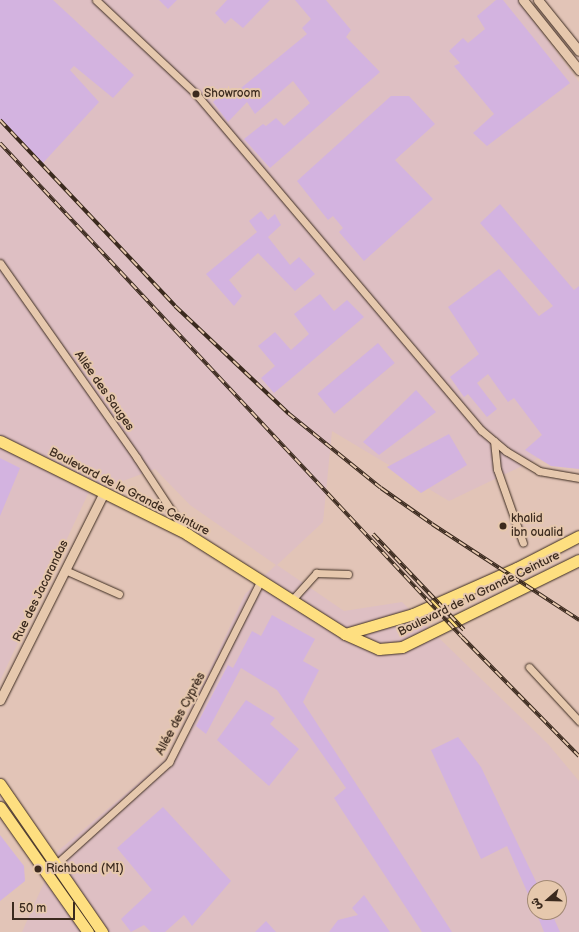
<!DOCTYPE html>
<meta charset="utf-8">
<style>
body{margin:0}
#map{position:relative;width:579px;height:932px;overflow:hidden;background:#e2c4b7;font-family:"Balsamiq Sans","Playpen Sans Arabic",sans-serif}
div>[style]{position:absolute}
.built>*{inset:0;background:#debfc3}
.building>*{inset:0;background:#d3b3e0;transform-origin:0 0}
.roads{filter:drop-shadow(0 0 1px #3b2a1e) drop-shadow(0 0 1px #3b2a1e)}
.minor>*{height:7px;margin:-3.5px;padding:0 3.5px;transform-origin:3.5px;border-radius:3.5px;background:#e6c8ad}
.tertiary>*{height:9px;margin:-4.5px;padding:0 4.5px;transform-origin:4.5px;border-radius:4.5px;background:#e6c8ad}
.primary>*{height:11px;margin:-5.5px;padding:0 5.5px;transform-origin:5.5px;border-radius:5.5px;background:#fedf80}
.rail>*{height:4px;margin-top:-2px;transform-origin:0;background:repeating-linear-gradient(90deg,#e6c8ad 0 8px,#3b2a1e 0 16px);box-sizing:border-box;border-block:1px solid #3b2a1e}
.dots>*{width:11px;height:11px;translate:-50% -50%;box-sizing:border-box;border:2px solid #e6c8ad;border-radius:50%}
span{translate:-50% -50%;white-space:nowrap;text-align:center;line-height:1.15;-webkit-text-stroke:4px #e6c8ad;paint-order:stroke}
.poi-label{font-size:12px;color:#3b2a1e}
.left{translate:0 -50%;text-align:left}
.street-label{font-size:12px;color:#3b2a1e}
.north{position:absolute;left:527px;top:880px;width:40px;height:40px;box-sizing:border-box;background:#e6c8ad;border:1px solid #a28974;border-radius:50%;rotate:250deg;font-size:11px;font-weight:700;line-height:16px;text-align:center;color:#3b2a1e}
.north::after{content:'';display:block;margin:auto;width:14px;height:18px;background:#3b2a1e;clip-path:polygon(50% 0,100% 100%,50% 72%,0 100%)}
.scale{position:absolute;left:12px;top:902px;width:63px;height:18px;box-sizing:border-box;border:2px solid #3b2a1e;border-top:0;padding-left:5px;font-size:12px;line-height:14px;white-space:nowrap;color:#3b2a1e;-webkit-text-stroke:3px #e6c8ad;paint-order:stroke}
</style>
<div id="map">
<div class="built">
<i style="clip-path:polygon(evenodd,0 0,518px 0,579px 82px,579px 457px,545px 455px,449px 501px,332px 431px,323px 522px,277px 565px,344px 611px,402px 602px,548px 744px,579px 781px,579px 932px,22px 932px,58px 851px,169px 757px,245px 594px,276px 565px,190px 505px,155px 469px,88px 494px,0 681px,0 0,535px 888px,559px 888px,559px 912px,535px 912px,535px 888px)"></i>
</div>
<div class="building">
<i style="clip-path:polygon(0 0,53px 0,134px 75px,113px 98px,74px 66px,70px 70px,99px 102px,42px 164px,0 119px)"></i>
<i style="clip-path:polygon(159px 0,177px 0,168px 9px)"></i>
<i style="clip-path:polygon(227px 0,270px 0,243px 28px,231px 18px,225px 24px,215px 13px)"></i>
<i style="clip-path:polygon(295px 0,326px 0,351px 30px,346px 37px,380px 72px,270px 168px,244px 139px,263px 124px,266px 126px,276px 118px,284px 126px,310px 103px,293px 81px,255px 114px,247px 102px,228px 122px,213px 102px,229px 88px,235px 93px,307px 34px,302px 28px,311px 19px)"></i>
<i style="clip-path:polygon(496px 0,503px 0,570px 83px,487px 146px,473px 133px,494px 114px,454px 66px,460px 63px,449px 51px,463px 38px,468px 43px,485px 29px,477px 16px)"></i>
<i style="clip-path:polygon(391px 96px,409px 96px,435px 124px,395px 160px,433px 199px,364px 261px,339px 232px,343px 228px,333px 216px,328px 220px,297px 181px)"></i>
<i style="clip-path:polygon(500px 204px,574px 290px,579px 286px,579px 469px,551px 466px,525px 450px,542px 435px,514px 398px,508px 402px,488px 374px,477px 383px,497px 409px,487px 417px,468px 394px,464px 397px,450px 377px,479px 354px,448px 307px,499px 269px,539px 316px,553px 306px,480px 223px)"></i>
<i style="clip-path:polygon(261px 211px,268px 220px,275px 214px,281px 225px,268px 237px,290px 265px,299px 257px,315px 274px,295px 291px,258px 253px,229px 280px,242px 296px,234px 306px,206px 274px,257px 232px,249px 221px)"></i>
<i style="clip-path:polygon(320px 294px,334px 311px,347px 300px,364px 317px,274px 393px,261px 378px,275px 366px,258px 346px,275px 332px,291px 350px,309px 334px,294px 314px)"></i>
<i style="left:378px;top:343px;width:26px;height:79px;rotate:50deg"></i>
<i style="clip-path:polygon(416px 390px,436px 412px,379px 455px,363px 442px)"></i>
<i style="clip-path:polygon(449px 434px,467px 465px,421px 493px,387px 467px)"></i>
<i style="clip-path:polygon(0 458px,20px 468px,0 516px)"></i>
<i style="clip-path:polygon(272px 615px,315px 639px,303px 661px,319px 670px,303px 702px,452px 932px,422px 932px,334px 798px,346px 788px,277px 690px,241px 668px,206px 734px,196px 726px,228px 665px,233px 668px,252px 631px,261px 636px)"></i>
<i style="clip-path:polygon(246px 700px,275px 718px,270px 724px,299px 749px,269px 786px,217px 740px)"></i>
<i style="clip-path:polygon(458px 737px,481px 767px,539px 888px,535px 888px,535px 910px,507px 846px,481px 859px,431px 750px)"></i>
<i style="clip-path:polygon(163px 807px,231px 881px,192px 926px,184px 915px,165px 932px,151px 932px,144px 925px,131px 932px,121px 919px,152px 890px,117px 848px)"></i>
<i style="clip-path:polygon(0 835px,24px 866px,25px 881px,0 901px)"></i>
<i style="clip-path:polygon(364px 895px,390px 932px,329px 932px,338px 920px,358px 915px,352px 908px)"></i>
<i style="clip-path:polygon(536px 912px,551px 912px,560px 932px,544px 932px)"></i>
<i style="clip-path:polygon(266px 921px,276px 932px,255px 932px)"></i>
</div>
<div class="roads">
<div class="minor">
<i style="left:96px;top:0;width:137px;rotate:43.2deg"></i>
<i style="left:196px;top:94px;width:441px;rotate:49.7deg"></i>
<i style="left:481px;top:430px;width:33px;rotate:40deg"></i>
<i style="left:506px;top:451px;width:39px;rotate:31deg"></i>
<i style="left:539px;top:471px;width:41px;rotate:9.9deg"></i>
<i style="left:0;top:263px;width:238px;rotate:54.9deg"></i>
<i style="left:137px;top:458px;width:90px;rotate:56.8deg"></i>
<i style="left:494px;top:441px;width:28px;rotate:84deg"></i>
<i style="left:497px;top:469px;width:78px;rotate:70.6deg"></i>
<i style="left:65px;top:570px;width:59px;rotate:24deg"></i>
<i style="left:291px;top:601px;width:38px;rotate:-48deg"></i>
<i style="left:316px;top:573px;width:32px;rotate:2deg"></i>
<i style="left:529px;top:667px;width:74px;rotate:47.2deg"></i>
<i style="left:55px;top:865px;width:154px;rotate:-42.1deg"></i>
<i style="left:169px;top:762px;width:202px;rotate:-63.2deg"></i>
</div>
<div class="tertiary">
<i style="left:523px;top:0;width:90px;rotate:51.3deg"></i>
<i style="left:538px;top:0;width:65px;rotate:51.2deg"></i>
<i style="left:0;top:700px;width:233px;rotate:-63.4deg"></i>
</div>
<div class="primary">
<i style="left:0;top:441px;width:209px;rotate:26.4deg"></i>
<i style="left:187px;top:534px;width:187px;rotate:32.3deg"></i>
<i style="left:345px;top:634px;width:37px;rotate:24deg"></i>
<i style="left:379px;top:649px;width:23px;rotate:-5deg"></i>
<i style="left:402px;top:647px;width:197px;rotate:-26.2deg"></i>
<i style="left:345px;top:634px;width:71px;rotate:-16.4deg"></i>
<i style="left:413px;top:614px;width:114px;rotate:-23.9deg"></i>
<i style="left:517px;top:568px;width:70px;rotate:-27.3deg"></i>
<i style="left:0;top:784px;width:180px;rotate:55.4deg"></i>
<i style="left:0;top:807px;width:153px;rotate:54.9deg"></i>
</div>
</div>
<div class="rail">
<i style="left:0;top:120px;width:255px;rotate:46.7deg"></i>
<i style="left:175px;top:306px;width:156px;rotate:43.4deg"></i>
<i style="left:288px;top:413px;width:119px;rotate:38.9deg"></i>
<i style="left:381px;top:488px;width:62px;rotate:35.2deg"></i>
<i style="left:432px;top:524px;width:176px;rotate:33.1deg"></i>
<i style="left:0;top:143px;width:676px;rotate:46.92deg"></i>
<i style="left:462px;top:637px;width:167px;rotate:45.5deg"></i>
<i style="left:373px;top:534px;width:132px;rotate:46.5deg"></i>
</div>
<div class="dots">
<i style="left:196px;top:94px;background:#3b2a1e"></i>
<i style="left:503px;top:526px;background:#3b2a1e"></i>
<i style="left:38px;top:869px;background:#3b2a1e"></i>
</div>
<div class="poi-label">
<span class="left" style="left:204px;top:94px">Showroom</span>
<span class="left" style="left:511px;top:526px">khalid<br>ibn oualid</span>
<span class="left" style="left:46px;top:869px">Richbond (MI)</span>
</div>
<div class="street-label">
<span style="left:104px;top:391px;rotate:55deg">Allée des Sauges</span>
<span style="left:129px;top:492px;rotate:27deg">Boulevard de la Grande Ceinture</span>
<span style="left:41px;top:591px;rotate:-64deg">Rue des Jacarandas</span>
<span style="left:479px;top:594px;rotate:-26deg">Boulevard de la Grande Ceinture</span>
<span style="left:181px;top:714px;rotate:-62deg">Allée des Cyprès</span>
</div>
<div class="north">ش</div>
<div class="scale">50 m</div>
</div>
